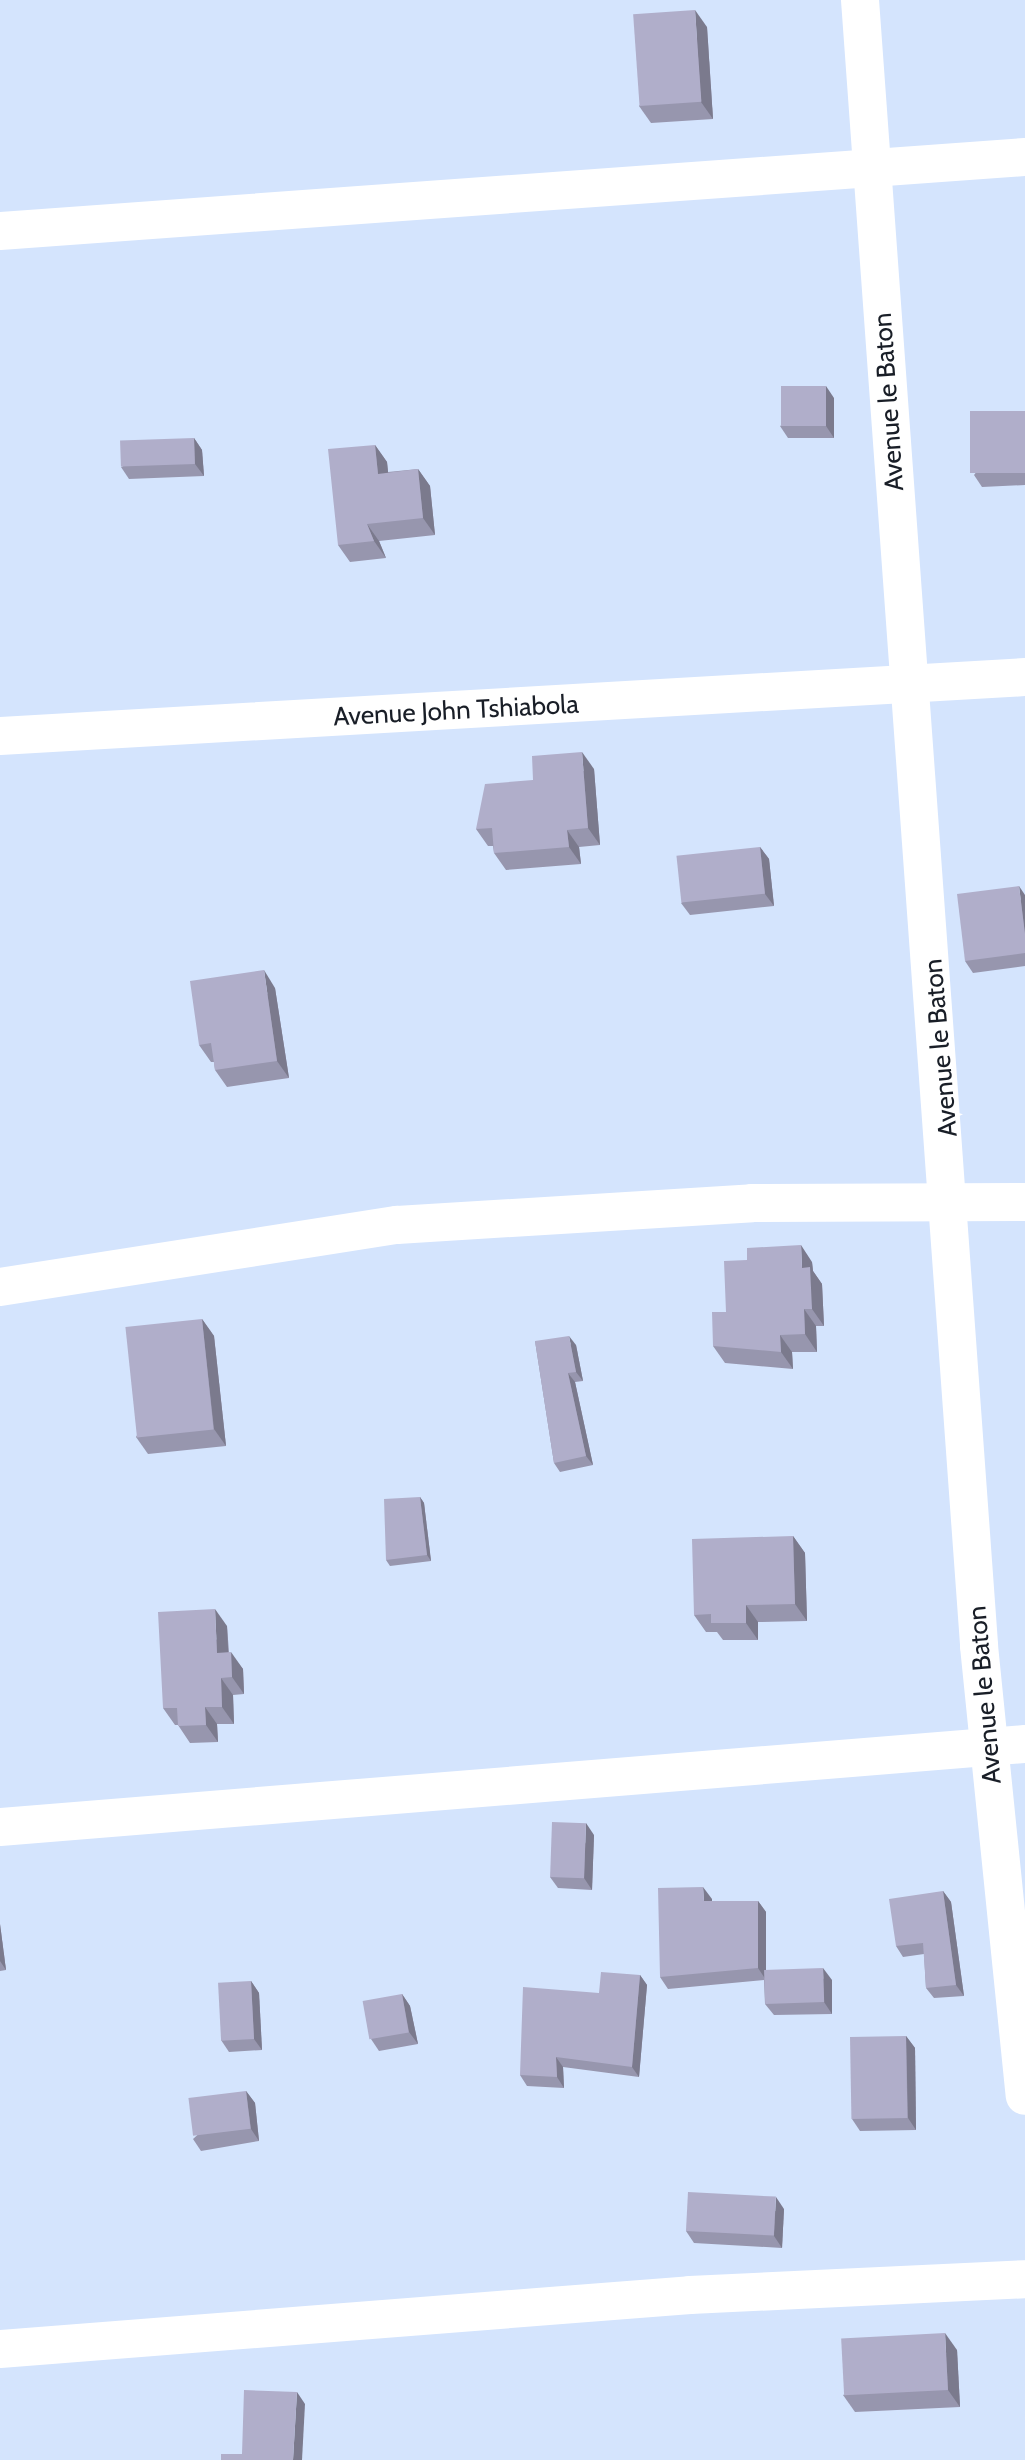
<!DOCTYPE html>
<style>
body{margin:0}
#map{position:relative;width:1025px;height:2460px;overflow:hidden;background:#d4e4fd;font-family:Cabin,sans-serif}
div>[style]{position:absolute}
.minor>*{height:38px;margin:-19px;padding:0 19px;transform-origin:19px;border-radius:19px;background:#fff}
.wall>*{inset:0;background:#9796ae}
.shaded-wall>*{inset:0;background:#7b7a8d}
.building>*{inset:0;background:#b0aeca;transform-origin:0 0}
span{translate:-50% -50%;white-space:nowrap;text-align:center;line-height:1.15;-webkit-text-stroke:7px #fff;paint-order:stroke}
.street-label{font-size:26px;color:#191e27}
</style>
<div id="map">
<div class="minor">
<i style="left:860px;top:0;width:1650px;rotate:85.86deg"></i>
<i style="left:979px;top:1646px;width:452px;rotate:84.2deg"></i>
<i style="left:0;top:231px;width:1028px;rotate:-4.13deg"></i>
<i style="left:0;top:736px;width:1027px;rotate:-3.29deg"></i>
<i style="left:0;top:1287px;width:402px;rotate:-8.9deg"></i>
<i style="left:397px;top:1225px;width:356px;rotate:-3.5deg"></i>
<i style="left:752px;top:1203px;width:273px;rotate:-0.2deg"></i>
<i style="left:0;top:1827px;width:1028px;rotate:-4.63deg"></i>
<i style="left:0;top:2349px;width:692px;rotate:-4.47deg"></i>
<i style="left:690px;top:2295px;width:335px;rotate:-2.7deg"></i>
</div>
<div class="wall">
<i style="clip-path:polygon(707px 27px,713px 119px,651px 123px,639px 106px)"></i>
<i style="clip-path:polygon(834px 398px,834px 438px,788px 438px,780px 426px)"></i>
<i style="clip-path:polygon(1025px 411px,1025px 485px,982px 487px,974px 475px)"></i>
<i style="clip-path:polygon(194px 438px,202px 450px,204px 476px,129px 479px,121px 467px)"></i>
<i style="clip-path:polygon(375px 445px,387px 462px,388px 472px,418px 469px,430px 486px,435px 535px,379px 541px,386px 558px,350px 562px,338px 545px)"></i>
<i style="clip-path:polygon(594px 769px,600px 845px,579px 847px,581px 864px,506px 870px,494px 853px,493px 846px,488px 846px,476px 829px,533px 780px)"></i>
<i style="clip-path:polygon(760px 847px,769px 859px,774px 906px,690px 915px,681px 903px)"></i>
<i style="clip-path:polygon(1025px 895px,1025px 966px,973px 973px,965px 961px)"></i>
<i style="clip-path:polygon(275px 988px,289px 1078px,227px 1087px,215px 1070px,214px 1062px,211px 1062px,199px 1045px)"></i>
<i style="clip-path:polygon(812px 1262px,813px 1271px,822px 1284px,824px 1326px,816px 1326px,817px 1352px,792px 1352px,793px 1369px,725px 1363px,713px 1346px,726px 1312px)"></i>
<i style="clip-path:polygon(202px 1319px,214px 1336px,226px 1446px,148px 1454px,136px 1437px)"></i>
<i style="clip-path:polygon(535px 1341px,576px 1345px,583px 1381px,575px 1382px,593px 1465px,560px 1472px,554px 1463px)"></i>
<i style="clip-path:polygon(420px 1497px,424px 1503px,431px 1561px,390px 1566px,386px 1560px)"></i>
<i style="clip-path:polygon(793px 1536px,805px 1553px,807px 1621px,758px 1622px,758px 1640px,723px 1640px,717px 1632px,706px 1632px,694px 1615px)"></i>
<i style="clip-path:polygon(227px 1626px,229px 1652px,243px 1669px,244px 1694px,233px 1695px,234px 1724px,217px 1724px,218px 1742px,190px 1743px,178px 1725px,175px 1725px,163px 1708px)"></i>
<i style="clip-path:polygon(594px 1835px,592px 1890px,558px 1888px,550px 1877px)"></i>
<i style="clip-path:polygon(943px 1891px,951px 1902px,964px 1996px,934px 1998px,926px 1988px,924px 1954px,903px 1957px,896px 1946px)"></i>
<i style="clip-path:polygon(712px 1899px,712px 1901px,758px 1901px,766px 1912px,766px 1970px,832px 1980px,832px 2014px,774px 2015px,765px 2004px,764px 1980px,668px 1989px,660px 1977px)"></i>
<i style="clip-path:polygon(0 1924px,6px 1970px,0 1971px)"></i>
<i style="clip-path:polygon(640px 1975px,647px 1985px,639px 2077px,563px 2067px,564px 2088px,527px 2086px,520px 2075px,599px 1993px)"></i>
<i style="clip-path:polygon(251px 1981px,259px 1993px,262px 2050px,229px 2052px,221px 2040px)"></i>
<i style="clip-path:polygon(402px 1994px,410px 2006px,418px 2044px,379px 2051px,371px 2039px)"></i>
<i style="clip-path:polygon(906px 2036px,915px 2048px,916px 2130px,860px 2131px,852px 2119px)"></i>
<i style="clip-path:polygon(246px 2091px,255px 2103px,259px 2141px,201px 2151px,193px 2139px)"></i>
<i style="clip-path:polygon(784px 2209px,782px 2248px,694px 2243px,686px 2231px)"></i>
<i style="clip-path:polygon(957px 2350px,960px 2407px,855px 2412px,843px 2395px)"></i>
</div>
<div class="shaded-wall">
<i style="clip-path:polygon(695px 10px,707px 27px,713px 119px,701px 102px)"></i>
<i style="clip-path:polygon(826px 386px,834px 398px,834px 438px,826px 426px)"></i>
<i style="clip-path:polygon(194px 438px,202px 450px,204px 476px,195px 464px)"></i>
<i style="clip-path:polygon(375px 445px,387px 462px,390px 491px,378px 474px)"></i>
<i style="clip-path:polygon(418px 469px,430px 486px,435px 535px,423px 518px)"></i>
<i style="clip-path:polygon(367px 524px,379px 541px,386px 558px,374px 541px)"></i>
<i style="clip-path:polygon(582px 752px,594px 769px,600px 845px,588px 828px)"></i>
<i style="clip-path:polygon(567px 830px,579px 847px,581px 864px,569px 847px)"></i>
<i style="clip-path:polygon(760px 847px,769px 859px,774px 906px,765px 894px)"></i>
<i style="clip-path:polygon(1019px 886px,1025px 895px,1025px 934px)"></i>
<i style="clip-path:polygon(264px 970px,275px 988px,289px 1078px,277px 1061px)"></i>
<i style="clip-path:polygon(801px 1245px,812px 1262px,813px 1271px,822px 1284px,824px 1326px,812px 1309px,802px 1268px)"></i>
<i style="clip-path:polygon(804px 1309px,816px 1326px,817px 1352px,805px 1334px)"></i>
<i style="clip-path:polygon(202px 1319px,214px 1336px,226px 1446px,214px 1429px)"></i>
<i style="clip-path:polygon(780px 1335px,792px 1352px,793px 1369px,781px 1352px)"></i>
<i style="clip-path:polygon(569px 1336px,576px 1345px,583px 1381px,576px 1372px)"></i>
<i style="clip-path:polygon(568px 1373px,575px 1382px,593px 1465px,586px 1456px)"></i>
<i style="clip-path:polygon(420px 1497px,424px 1503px,431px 1561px,427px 1555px)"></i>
<i style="clip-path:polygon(793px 1536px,805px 1553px,807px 1621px,795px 1604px)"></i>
<i style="clip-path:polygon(746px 1605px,758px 1622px,758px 1640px,746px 1623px)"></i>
<i style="clip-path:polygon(215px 1609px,227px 1626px,229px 1670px,217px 1653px)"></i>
<i style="clip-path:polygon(231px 1652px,243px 1669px,244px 1694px,232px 1677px)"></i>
<i style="clip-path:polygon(221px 1678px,233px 1695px,234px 1724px,222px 1707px)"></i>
<i style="clip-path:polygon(205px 1707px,217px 1724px,218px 1742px,206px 1725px)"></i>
<i style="clip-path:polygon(586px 1823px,594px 1835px,592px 1890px,584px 1878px)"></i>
<i style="clip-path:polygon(703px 1887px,712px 1899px,712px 1912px,704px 1901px)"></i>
<i style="clip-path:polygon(943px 1891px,951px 1902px,964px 1996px,956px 1985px)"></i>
<i style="clip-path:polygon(758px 1901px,766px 1912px,766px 1980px,758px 1968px)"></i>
<i style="clip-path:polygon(0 1924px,6px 1970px,0 1961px)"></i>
<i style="clip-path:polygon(823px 1968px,832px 1980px,832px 2014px,824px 2002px)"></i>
<i style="clip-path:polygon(640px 1975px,647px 1985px,639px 2077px,632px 2067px)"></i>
<i style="clip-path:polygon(251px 1981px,259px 1993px,262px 2050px,254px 2039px)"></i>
<i style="clip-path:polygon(402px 1994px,410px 2006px,418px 2044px,409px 2032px)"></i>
<i style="clip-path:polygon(906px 2036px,915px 2048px,916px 2130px,908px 2118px)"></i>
<i style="clip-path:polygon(556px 2057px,563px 2067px,564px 2088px,557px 2077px)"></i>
<i style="clip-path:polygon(246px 2091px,255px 2103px,259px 2141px,251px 2129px)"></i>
<i style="clip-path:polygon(776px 2197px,784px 2209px,782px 2248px,774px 2236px)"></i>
<i style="clip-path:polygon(945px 2333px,957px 2350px,960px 2407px,948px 2390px)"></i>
<i style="clip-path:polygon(297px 2392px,305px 2404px,302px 2460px,293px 2460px)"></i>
</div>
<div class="building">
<i style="left:695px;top:10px;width:92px;height:62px;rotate:86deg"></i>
<i style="left:781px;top:386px;width:45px;height:40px"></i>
<i style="left:1025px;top:411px;width:62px;height:55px;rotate:90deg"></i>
<i style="left:194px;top:438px;width:26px;height:74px;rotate:88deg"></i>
<i style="clip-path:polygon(375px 445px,378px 474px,418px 469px,423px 518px,367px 524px,374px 541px,338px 545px,328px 449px)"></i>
<i style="clip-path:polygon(582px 752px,588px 828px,567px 830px,569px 847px,494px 853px,492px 828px,476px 829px,485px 784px,533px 780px,532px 756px)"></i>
<i style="left:760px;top:847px;width:47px;height:84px;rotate:84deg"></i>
<i style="clip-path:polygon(1019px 886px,1025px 934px,1025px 953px,965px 961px,957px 894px)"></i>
<i style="clip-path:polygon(264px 970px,277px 1061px,215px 1070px,211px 1043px,199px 1045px,190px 981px)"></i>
<i style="clip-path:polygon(801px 1245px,802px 1268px,810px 1267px,812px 1309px,804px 1309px,805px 1334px,780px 1335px,781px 1352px,713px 1346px,712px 1312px,726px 1312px,724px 1261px,747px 1260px,747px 1248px)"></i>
<i style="left:202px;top:1319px;width:111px;height:77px;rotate:84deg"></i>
<i style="clip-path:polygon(569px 1336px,576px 1372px,568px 1373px,586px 1456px,554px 1463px,535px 1341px)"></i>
<i style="clip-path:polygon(420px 1497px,427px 1555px,386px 1560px,384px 1499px)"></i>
<i style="clip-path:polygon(793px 1536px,795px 1604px,746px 1605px,746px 1623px,711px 1623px,711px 1614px,694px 1615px,692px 1539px)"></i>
<i style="clip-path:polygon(215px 1609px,217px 1653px,231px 1652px,232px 1677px,221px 1678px,222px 1707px,205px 1707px,206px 1725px,178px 1726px,177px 1708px,163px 1708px,158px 1612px)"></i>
<i style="left:552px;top:1822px;width:34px;height:55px;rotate:2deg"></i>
<i style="clip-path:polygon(703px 1887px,704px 1901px,758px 1901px,758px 1968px,660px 1977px,658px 1888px)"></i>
<i style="clip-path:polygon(943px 1891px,956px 1985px,926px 1988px,923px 1943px,896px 1946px,889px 1899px)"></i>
<i style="left:823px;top:1968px;width:34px;height:59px;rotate:88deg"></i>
<i style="clip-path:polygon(601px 1972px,640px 1975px,632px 2067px,556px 2057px,557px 2077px,520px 2075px,523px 1987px,599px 1993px)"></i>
<i style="left:251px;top:1981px;width:58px;height:33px;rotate:87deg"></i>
<i style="left:402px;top:1994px;width:39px;height:40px;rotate:80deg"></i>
<i style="left:906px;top:2036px;width:82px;height:56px;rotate:89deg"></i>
<i style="left:246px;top:2091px;width:38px;height:58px;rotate:83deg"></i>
<i style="left:688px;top:2192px;width:88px;height:39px;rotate:3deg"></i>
<i style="left:945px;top:2333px;width:57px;height:104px;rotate:87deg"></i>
<i style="clip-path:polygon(244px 2390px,297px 2392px,293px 2460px,221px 2460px,221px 2454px,242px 2454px)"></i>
</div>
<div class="street-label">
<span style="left:889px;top:402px;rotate:-94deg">Avenue le Baton</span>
<span style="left:456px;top:711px;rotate:-3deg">Avenue John Tshiabola</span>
<span style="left:941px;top:1048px;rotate:-95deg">Avenue le Baton</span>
<span style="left:985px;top:1695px;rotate:-95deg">Avenue le Baton</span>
</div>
</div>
